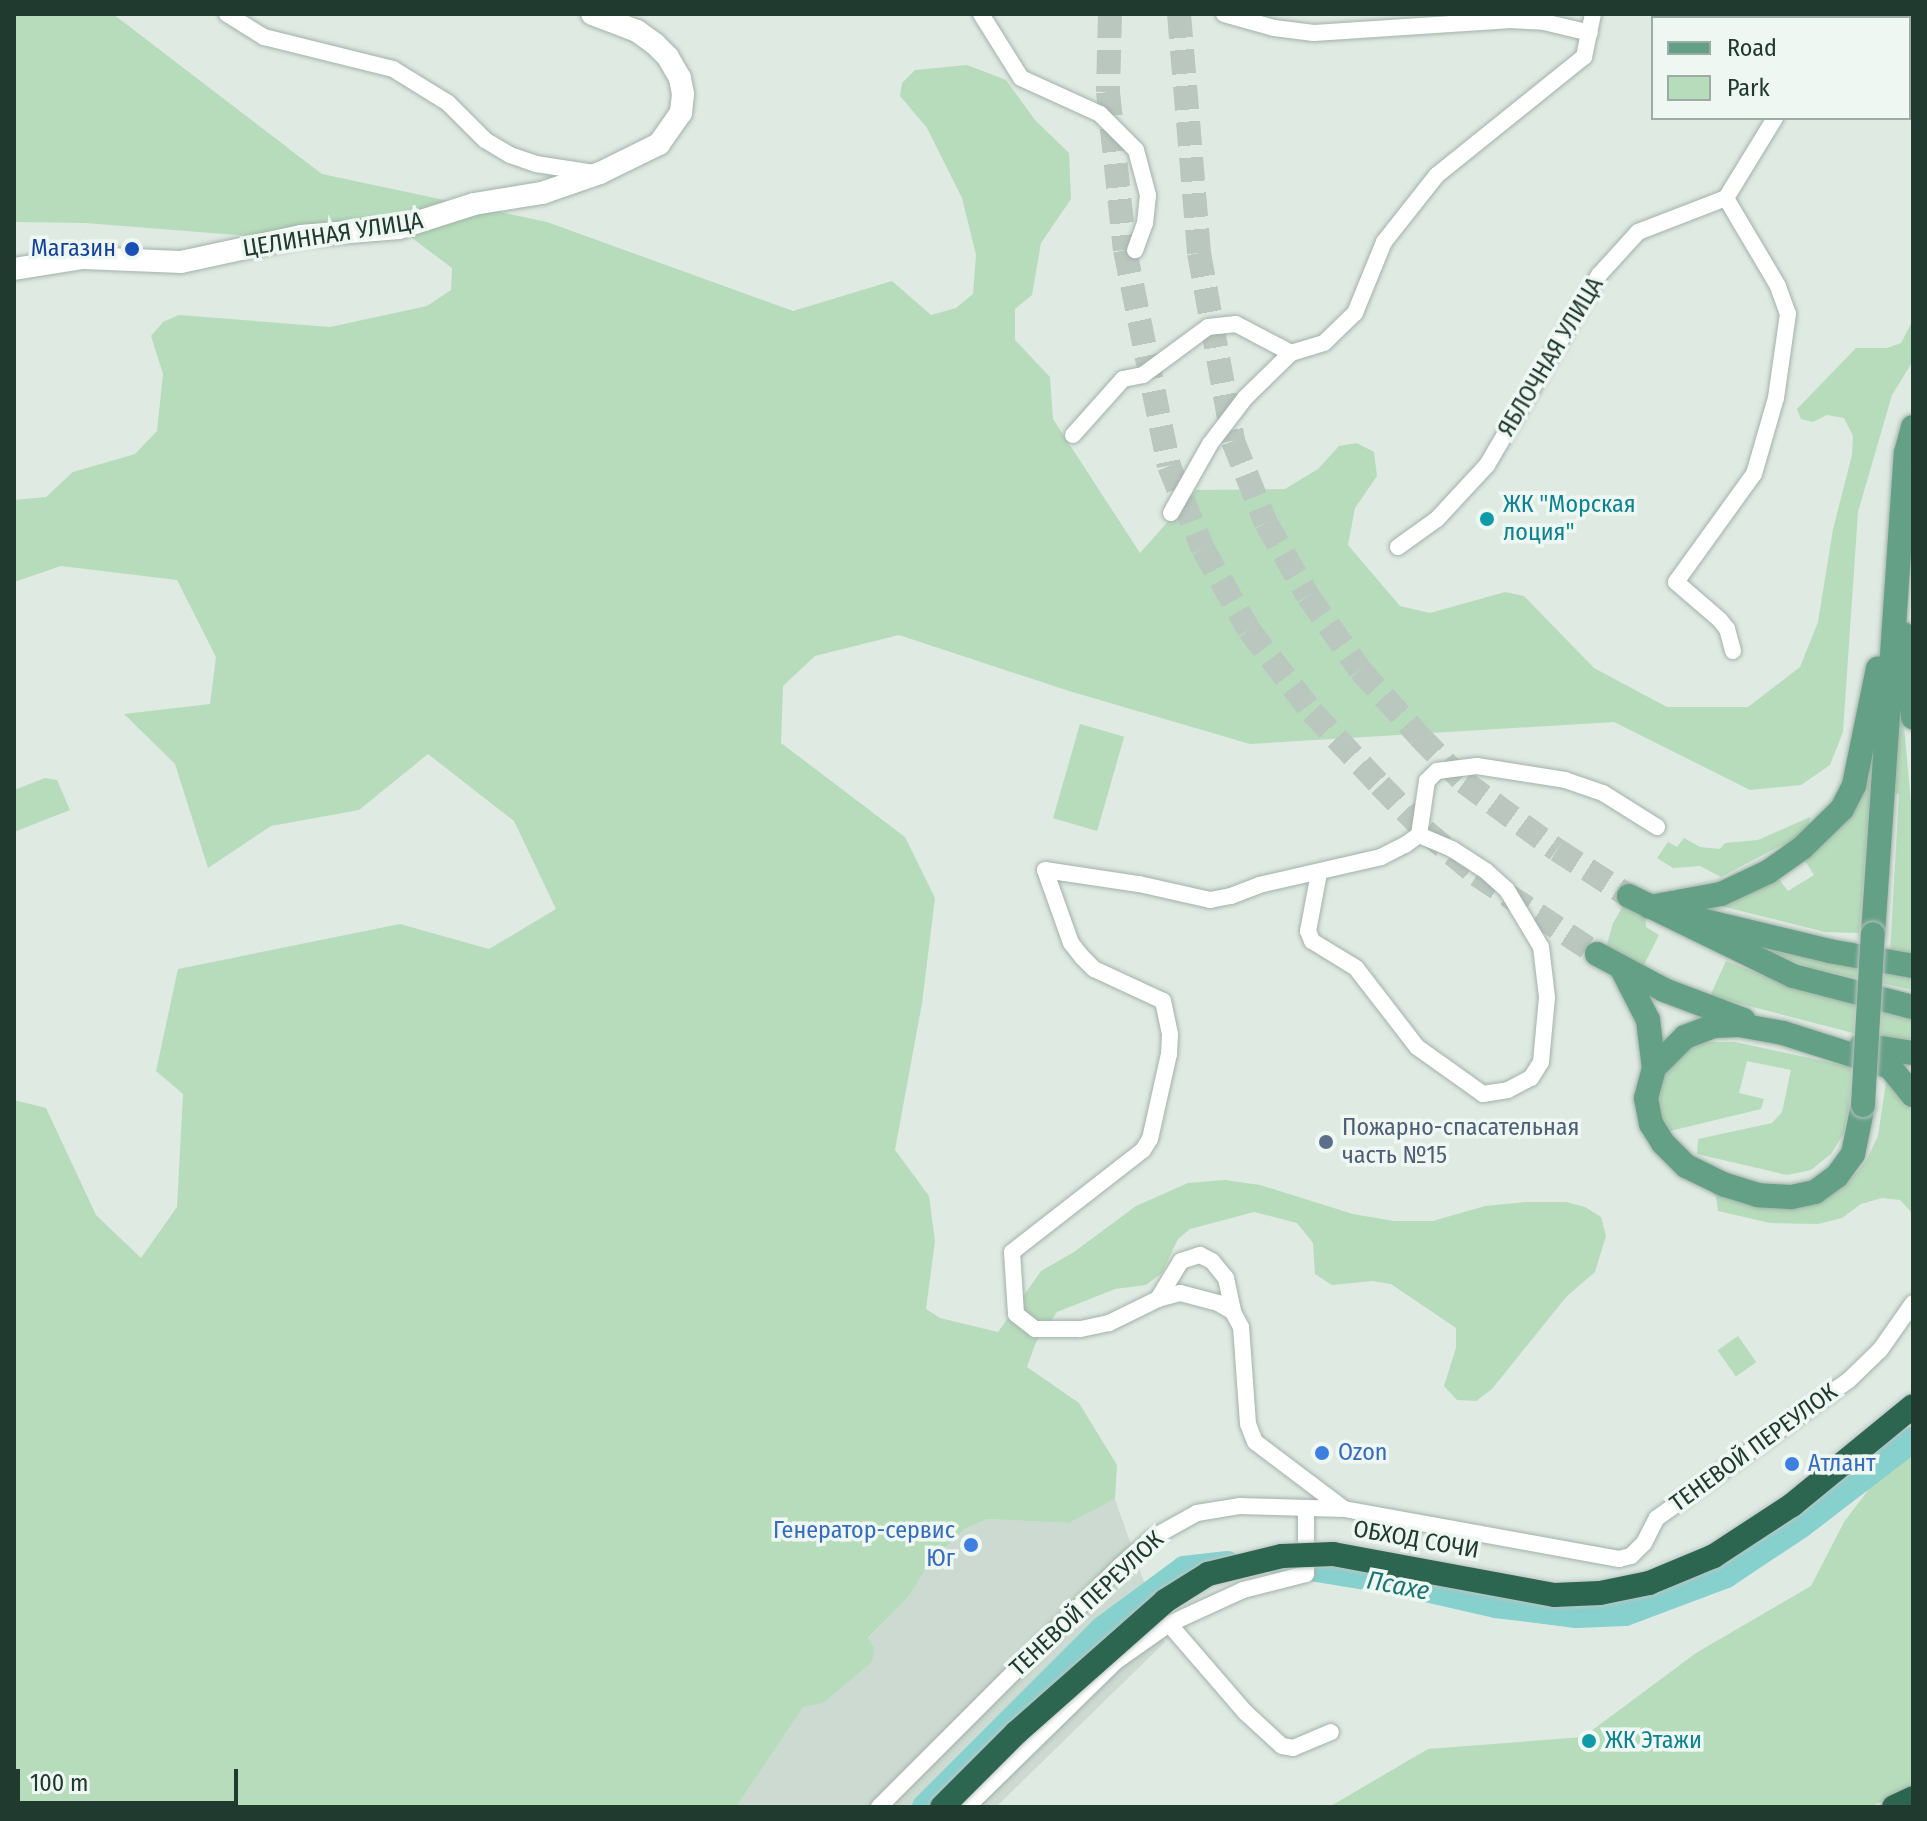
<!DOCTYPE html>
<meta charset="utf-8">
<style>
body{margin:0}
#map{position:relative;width:1927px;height:1821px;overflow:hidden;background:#dfeae3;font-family:"Fira Sans Condensed",sans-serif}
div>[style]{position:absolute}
.built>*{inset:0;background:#cddad2}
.green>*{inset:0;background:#b7dcbb;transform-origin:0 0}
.river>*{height:26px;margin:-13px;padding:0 13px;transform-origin:13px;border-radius:13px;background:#86d0ce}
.primary-tunnel>*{height:24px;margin-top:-12px;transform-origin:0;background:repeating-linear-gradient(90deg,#b9c7bf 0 24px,transparent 0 36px)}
.roads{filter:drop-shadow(0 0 2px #a2b2a9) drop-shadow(0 0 2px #a2b2a9)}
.street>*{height:16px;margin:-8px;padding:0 8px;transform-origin:8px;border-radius:8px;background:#fff}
.secondary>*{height:22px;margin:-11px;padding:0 11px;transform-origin:11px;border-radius:11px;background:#fff}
.primary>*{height:24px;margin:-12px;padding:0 12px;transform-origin:12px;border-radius:12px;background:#63a086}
.highway>*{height:24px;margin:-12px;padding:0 12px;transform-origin:12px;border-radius:12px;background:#2c6650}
.bridges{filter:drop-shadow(0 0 2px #bcc4c1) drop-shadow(0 0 2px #bcc4c1)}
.primary-bridge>*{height:24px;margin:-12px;padding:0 12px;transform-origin:12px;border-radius:12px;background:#63a086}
.highway-bridge>*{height:24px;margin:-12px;padding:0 12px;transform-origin:12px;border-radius:12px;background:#2c6650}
.dots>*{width:22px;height:22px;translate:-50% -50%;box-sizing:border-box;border:4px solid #eff7f2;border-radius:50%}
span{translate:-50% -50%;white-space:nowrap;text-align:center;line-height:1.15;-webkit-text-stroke:7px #eff7f2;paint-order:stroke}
.street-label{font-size:24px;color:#203a2f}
.transit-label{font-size:24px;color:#164399}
.right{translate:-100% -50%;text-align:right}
.culture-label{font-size:24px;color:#0d838f}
.left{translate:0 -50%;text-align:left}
.service-label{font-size:24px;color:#4e5e75}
.shop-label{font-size:24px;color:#366cbe}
.water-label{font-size:26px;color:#1b7575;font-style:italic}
.frame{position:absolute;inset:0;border:16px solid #203a2f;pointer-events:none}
.legend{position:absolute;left:1651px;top:16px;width:260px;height:104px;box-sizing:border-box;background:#eff7f2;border:2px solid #9caba4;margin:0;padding:10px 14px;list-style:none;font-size:24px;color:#203a2f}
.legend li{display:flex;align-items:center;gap:16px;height:40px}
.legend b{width:40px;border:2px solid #9caba4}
.scale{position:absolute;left:16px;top:1769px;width:222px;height:36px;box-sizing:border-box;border:4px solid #203a2f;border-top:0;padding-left:10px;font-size:24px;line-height:28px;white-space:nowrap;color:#203a2f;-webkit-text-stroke:6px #eff7f2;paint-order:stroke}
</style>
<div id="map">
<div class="built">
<i style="clip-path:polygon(1115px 1499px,1165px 1642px,996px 1807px,736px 1807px,803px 1706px,910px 1595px,930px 1562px,965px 1529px,987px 1519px,1069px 1523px)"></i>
</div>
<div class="green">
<i style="clip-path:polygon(14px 14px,113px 14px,322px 174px,547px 222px,793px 311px,892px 281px,931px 315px,956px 308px,973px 294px,976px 255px,962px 198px,927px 128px,900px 96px,902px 83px,915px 70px,967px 65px,1006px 80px,1035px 120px,1069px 153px,1071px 199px,1041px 243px,1032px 295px,1015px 309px,1015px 340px,1050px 377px,1053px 419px,1140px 553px,1196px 490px,1285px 489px,1318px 469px,1339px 446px,1357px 443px,1374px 452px,1377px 476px,1355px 508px,1348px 545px,1400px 606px,1430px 613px,1505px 592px,1524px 596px,1594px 668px,1667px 707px,1748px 707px,1800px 667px,1818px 622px,1833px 529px,1852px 455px,1853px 436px,1844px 418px,1827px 415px,1813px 422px,1801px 419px,1797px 409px,1856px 348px,1887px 348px,1901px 343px,1913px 320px,1913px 361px,1892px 395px,1858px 512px,1843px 732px,1830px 765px,1801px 785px,1750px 790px,1614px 722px,1250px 744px,1069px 691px,899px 635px,815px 656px,783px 686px,781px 743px,905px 837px,935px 898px,922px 1003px,895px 1150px,929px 1196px,935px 1241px,926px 1309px,940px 1318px,998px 1332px,1041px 1271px,1074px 1252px,1136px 1206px,1188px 1183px,1225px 1180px,1260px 1185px,1353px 1214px,1394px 1221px,1433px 1221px,1485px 1206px,1526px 1202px,1566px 1202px,1585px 1207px,1601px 1217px,1606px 1236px,1595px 1272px,1567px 1296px,1492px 1389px,1476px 1401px,1457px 1400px,1444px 1386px,1456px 1348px,1456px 1328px,1391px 1284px,1372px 1281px,1332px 1285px,1315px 1274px,1313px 1243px,1297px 1223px,1254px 1212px,1190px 1229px,1178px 1239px,1162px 1273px,1146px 1285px,1115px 1289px,1057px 1312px,1036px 1342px,1027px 1367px,1079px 1403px,1117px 1465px,1115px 1499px,1069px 1523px,987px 1519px,965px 1529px,930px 1562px,910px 1595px,868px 1638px,874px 1648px,872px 1662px,823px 1703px,803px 1707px,736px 1807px,14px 1807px,14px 1100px,46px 1108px,96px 1215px,141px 1258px,177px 1207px,183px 1094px,156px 1071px,178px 969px,400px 924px,489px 949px,556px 909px,514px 821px,428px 754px,359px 810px,271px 826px,208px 868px,175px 764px,124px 714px,210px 704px,216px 657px,177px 580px,61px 566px,14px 582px,14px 500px,46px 497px,73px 472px,135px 454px,157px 431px,163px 374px,151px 336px,163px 322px,179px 315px,330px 327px,427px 306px,451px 290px,452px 268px,396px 226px,262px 237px,85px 223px,14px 222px)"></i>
<i style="clip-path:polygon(1898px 706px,1903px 714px,1913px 826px,1913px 956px,1890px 953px,1899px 794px,1893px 793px)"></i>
<i style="left:1080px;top:724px;width:46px;height:98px;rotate:16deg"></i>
<i style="clip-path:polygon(45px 778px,57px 780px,70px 810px,14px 832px,14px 790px)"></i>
<i style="clip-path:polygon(1865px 779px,1871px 780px,1859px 933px,1825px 932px,1721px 906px,1721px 901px,1779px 879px,1788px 891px,1814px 875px,1802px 856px,1843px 820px,1862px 796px)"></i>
<i style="clip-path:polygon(1810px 817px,1808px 835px,1785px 850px,1782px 845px,1721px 877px,1700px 866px,1673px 868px,1657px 858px,1668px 842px,1677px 847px,1684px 838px,1700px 847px,1720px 849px,1725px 843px,1758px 840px)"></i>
<i style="clip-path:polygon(1629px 896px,1645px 904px,1646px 927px,1659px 935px,1644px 965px,1604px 955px,1613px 923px)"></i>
<i style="clip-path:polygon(1742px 939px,1913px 975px,1913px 990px,1812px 968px,1772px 954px)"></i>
<i style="clip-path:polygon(1726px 961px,1804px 991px,1913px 1019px,1913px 1040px,1853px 1033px,1710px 996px)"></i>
<i style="clip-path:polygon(1706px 1042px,1735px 1042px,1856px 1068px,1844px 1133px,1831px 1154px,1811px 1170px,1787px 1175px,1697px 1154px,1698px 1139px,1772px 1123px,1782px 1112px,1791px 1070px,1747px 1061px,1739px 1093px,1764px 1099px,1761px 1109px,1666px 1132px,1658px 1117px,1658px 1085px,1680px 1053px)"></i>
<i style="clip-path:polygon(1886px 1082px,1913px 1111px,1913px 1214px,1900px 1200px,1882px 1198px,1861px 1204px,1842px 1218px,1818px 1224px,1770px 1223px,1718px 1211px,1716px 1197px,1710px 1190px,1834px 1193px,1847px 1184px,1866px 1161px,1878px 1136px)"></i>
<i style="left:1738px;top:1336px;width:32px;height:25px;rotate:55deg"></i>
<i style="clip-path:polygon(1913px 1446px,1913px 1788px,1870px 1807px,1329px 1807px,1428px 1749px,1583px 1737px,1696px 1653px,1811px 1586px,1844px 1522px,1895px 1455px)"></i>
</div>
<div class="river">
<i style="left:1279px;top:1563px;width:113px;rotate:9.1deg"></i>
<i style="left:1391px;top:1581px;width:108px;rotate:12.9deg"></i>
<i style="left:1496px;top:1605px;width:81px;rotate:7.1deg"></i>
<i style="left:1576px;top:1615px;width:49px;rotate:-2.3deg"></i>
<i style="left:1625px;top:1613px;width:108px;rotate:-20.6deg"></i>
<i style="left:1726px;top:1575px;width:90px;rotate:-33.7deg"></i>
<i style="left:1801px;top:1525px;width:141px;rotate:-37.5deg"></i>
<i style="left:925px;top:1807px;width:252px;rotate:-45deg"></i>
<i style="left:1103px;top:1629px;width:101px;rotate:-36.5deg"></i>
<i style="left:1184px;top:1569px;width:44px;rotate:-6.5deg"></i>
</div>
<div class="primary-tunnel">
<i style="left:1110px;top:14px;width:78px;rotate:91.5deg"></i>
<i style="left:1108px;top:92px;width:159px;rotate:83.9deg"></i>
<i style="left:1125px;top:250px;width:220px;rotate:78.5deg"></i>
<i style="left:1169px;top:466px;width:90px;rotate:67.7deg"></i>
<i style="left:1203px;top:549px;width:93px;rotate:60.4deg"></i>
<i style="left:1249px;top:630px;width:103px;rotate:52.5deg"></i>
<i style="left:1312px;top:712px;width:100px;rotate:47deg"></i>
<i style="left:1380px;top:785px;width:64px;rotate:45.6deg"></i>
<i style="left:1425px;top:831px;width:68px;rotate:40.2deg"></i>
<i style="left:1477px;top:875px;width:144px;rotate:33.4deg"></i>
<i style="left:1179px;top:14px;width:240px;rotate:85.2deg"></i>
<i style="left:1199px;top:253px;width:191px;rotate:79.7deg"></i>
<i style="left:1233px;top:441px;width:88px;rotate:68.1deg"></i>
<i style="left:1266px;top:523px;width:84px;rotate:60.1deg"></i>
<i style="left:1308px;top:596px;width:90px;rotate:54.9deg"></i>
<i style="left:1360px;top:670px;width:89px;rotate:48.2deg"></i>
<i style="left:1419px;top:736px;width:64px;rotate:45.6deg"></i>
<i style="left:1464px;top:782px;width:115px;rotate:36.2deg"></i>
<i style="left:1557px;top:850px;width:85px;rotate:32.6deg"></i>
</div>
<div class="roads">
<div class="street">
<i style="left:227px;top:14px;width:44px;rotate:31.9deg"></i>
<i style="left:264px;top:37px;width:133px;rotate:13.9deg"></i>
<i style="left:393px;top:69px;width:65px;rotate:31.7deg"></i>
<i style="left:448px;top:103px;width:52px;rotate:45deg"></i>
<i style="left:485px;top:140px;width:29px;rotate:31deg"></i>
<i style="left:510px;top:155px;width:28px;rotate:19deg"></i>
<i style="left:536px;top:164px;width:60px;rotate:8.7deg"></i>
<i style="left:981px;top:14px;width:75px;rotate:58deg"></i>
<i style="left:1021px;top:78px;width:87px;rotate:24.5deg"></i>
<i style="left:1100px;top:114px;width:51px;rotate:45deg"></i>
<i style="left:1136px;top:150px;width:47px;rotate:75.1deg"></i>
<i style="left:1148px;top:195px;width:28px;rotate:96deg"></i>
<i style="left:1145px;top:223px;width:29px;rotate:110deg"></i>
<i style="left:1224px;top:14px;width:52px;rotate:15.6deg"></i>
<i style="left:1274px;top:28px;width:40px;rotate:7.1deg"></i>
<i style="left:1314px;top:33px;width:194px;rotate:-3.8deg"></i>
<i style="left:1508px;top:20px;width:36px;rotate:3deg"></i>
<i style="left:1544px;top:22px;width:47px;rotate:13.4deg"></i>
<i style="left:1862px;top:18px;width:5px;rotate:-53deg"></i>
<i style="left:1073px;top:435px;width:75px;rotate:-48.2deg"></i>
<i style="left:1123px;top:379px;width:20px;rotate:-11deg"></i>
<i style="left:1143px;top:375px;width:81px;rotate:-36.4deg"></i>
<i style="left:1208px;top:327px;width:28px;rotate:-6deg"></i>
<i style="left:1236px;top:324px;width:62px;rotate:27.8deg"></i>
<i style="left:1291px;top:353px;width:34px;rotate:-17deg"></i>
<i style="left:1324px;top:343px;width:43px;rotate:-44.1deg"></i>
<i style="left:1355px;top:313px;width:77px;rotate:-67.8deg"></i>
<i style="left:1384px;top:242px;width:85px;rotate:-51.7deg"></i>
<i style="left:1437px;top:175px;width:189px;rotate:-38.8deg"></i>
<i style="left:1584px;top:57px;width:44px;rotate:-78.2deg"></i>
<i style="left:1171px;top:513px;width:79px;rotate:-60.5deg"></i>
<i style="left:1210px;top:444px;width:58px;rotate:-52.7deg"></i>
<i style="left:1245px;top:398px;width:64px;rotate:-44.4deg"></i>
<i style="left:1398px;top:547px;width:48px;rotate:-35.7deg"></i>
<i style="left:1437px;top:519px;width:74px;rotate:-47.2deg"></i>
<i style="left:1487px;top:465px;width:221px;rotate:-59.5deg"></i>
<i style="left:1599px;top:275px;width:58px;rotate:-47.8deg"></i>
<i style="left:1638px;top:232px;width:94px;rotate:-21.1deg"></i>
<i style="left:1733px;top:651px;width:23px;rotate:-105deg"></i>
<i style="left:1727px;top:629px;width:11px;rotate:-128deg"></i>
<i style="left:1720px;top:620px;width:58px;rotate:-139.2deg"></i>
<i style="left:1676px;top:582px;width:133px;rotate:-54.2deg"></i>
<i style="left:1754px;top:474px;width:79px;rotate:-73.9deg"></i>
<i style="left:1776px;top:398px;width:85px;rotate:-81.9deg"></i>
<i style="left:1788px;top:314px;width:30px;rotate:-110deg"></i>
<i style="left:1778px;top:286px;width:102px;rotate:-120.6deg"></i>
<i style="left:1726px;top:198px;width:94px;rotate:-58.5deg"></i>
<i style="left:1319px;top:873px;width:59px;rotate:100.7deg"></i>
<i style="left:1308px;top:931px;width:11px;rotate:68deg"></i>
<i style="left:1312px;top:941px;width:52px;rotate:31.5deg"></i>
<i style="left:1356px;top:968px;width:100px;rotate:52.3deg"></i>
<i style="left:1417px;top:1047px;width:81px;rotate:35.5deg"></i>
<i style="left:1483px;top:1094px;width:25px;rotate:-9deg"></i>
<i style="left:1508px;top:1090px;width:26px;rotate:-28deg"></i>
<i style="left:1531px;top:1078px;width:19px;rotate:-58deg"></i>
<i style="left:1541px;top:1062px;width:65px;rotate:-84.7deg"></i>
<i style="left:1547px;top:997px;width:50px;rotate:-96.8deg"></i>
<i style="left:1541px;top:947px;width:66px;rotate:-120.8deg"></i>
<i style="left:1507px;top:890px;width:28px;rotate:-138deg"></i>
<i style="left:1486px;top:871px;width:40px;rotate:-147.1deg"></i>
<i style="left:1452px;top:849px;width:36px;rotate:-157deg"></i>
<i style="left:1158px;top:1299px;width:44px;rotate:-58.8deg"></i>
<i style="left:1181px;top:1261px;width:20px;rotate:-18deg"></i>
<i style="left:1200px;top:1255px;width:13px;rotate:27deg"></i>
<i style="left:1212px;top:1261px;width:22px;rotate:51deg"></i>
<i style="left:1226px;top:1278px;width:35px;rotate:78deg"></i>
<i style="left:1344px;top:1509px;width:111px;rotate:-143deg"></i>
<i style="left:1255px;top:1442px;width:19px;rotate:-111deg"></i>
<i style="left:1248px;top:1424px;width:97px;rotate:-94.1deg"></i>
<i style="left:1241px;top:1327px;width:17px;rotate:-118deg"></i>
<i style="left:1233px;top:1312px;width:17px;rotate:-149deg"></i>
<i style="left:1218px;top:1303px;width:39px;rotate:-165deg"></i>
<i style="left:1180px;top:1293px;width:23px;rotate:165deg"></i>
<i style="left:1158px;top:1299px;width:55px;rotate:153.9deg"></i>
<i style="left:1109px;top:1323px;width:30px;rotate:168deg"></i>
<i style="left:1080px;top:1329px;width:45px;rotate:180deg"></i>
<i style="left:1035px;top:1329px;width:24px;rotate:-142deg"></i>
<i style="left:1016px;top:1314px;width:62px;rotate:-93.7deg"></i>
<i style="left:1012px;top:1252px;width:166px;rotate:-37.9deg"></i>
<i style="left:1143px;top:1150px;width:13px;rotate:-58deg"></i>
<i style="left:1150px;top:1139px;width:87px;rotate:-77.4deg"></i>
<i style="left:1169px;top:1054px;width:20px;rotate:-87deg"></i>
<i style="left:1170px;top:1034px;width:34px;rotate:-102deg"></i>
<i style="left:1163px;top:1001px;width:76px;rotate:-155.1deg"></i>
<i style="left:1094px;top:969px;width:17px;rotate:-135deg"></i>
<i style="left:1082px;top:957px;width:18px;rotate:-128deg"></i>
<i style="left:1071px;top:943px;width:77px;rotate:-109.6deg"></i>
<i style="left:1045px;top:870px;width:95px;rotate:8.5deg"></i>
<i style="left:1139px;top:884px;width:73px;rotate:12.7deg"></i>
<i style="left:1210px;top:900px;width:21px;rotate:-11deg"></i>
<i style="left:1231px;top:896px;width:30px;rotate:-21deg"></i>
<i style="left:1259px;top:885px;width:125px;rotate:-12.9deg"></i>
<i style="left:1381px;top:857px;width:27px;rotate:-27deg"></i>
<i style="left:1405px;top:845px;width:17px;rotate:-36deg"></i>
<i style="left:1419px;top:835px;width:55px;rotate:-81.6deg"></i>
<i style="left:1427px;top:781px;width:14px;rotate:-45deg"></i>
<i style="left:1437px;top:771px;width:40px;rotate:-7.1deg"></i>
<i style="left:1477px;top:766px;width:89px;rotate:9deg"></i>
<i style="left:1565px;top:780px;width:40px;rotate:18.9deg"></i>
<i style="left:1603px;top:793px;width:64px;rotate:32.2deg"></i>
<i style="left:1169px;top:1624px;width:116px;rotate:49.2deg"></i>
<i style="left:1245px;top:1712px;width:50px;rotate:42.6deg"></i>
<i style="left:1282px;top:1746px;width:11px;rotate:10deg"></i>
<i style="left:1293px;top:1748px;width:41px;rotate:-22.8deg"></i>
<i style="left:879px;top:1807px;width:341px;rotate:-45deg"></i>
<i style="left:1120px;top:1566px;width:43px;rotate:-41.2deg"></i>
<i style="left:1152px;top:1538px;width:51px;rotate:-29.1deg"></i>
<i style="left:1197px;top:1513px;width:44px;rotate:-9.2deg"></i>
<i style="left:1240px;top:1506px;width:104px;rotate:1.7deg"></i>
<i style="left:1344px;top:1509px;width:280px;rotate:10.3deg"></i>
<i style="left:1619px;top:1559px;width:12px;rotate:-14deg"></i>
<i style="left:1631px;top:1556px;width:18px;rotate:-45deg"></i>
<i style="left:1644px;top:1543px;width:28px;rotate:-63deg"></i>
<i style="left:1657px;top:1518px;width:236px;rotate:-35.7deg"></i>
<i style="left:1849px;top:1380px;width:43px;rotate:-44.1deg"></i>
<i style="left:1880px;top:1350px;width:57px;rotate:-54.9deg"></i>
<i style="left:967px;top:1807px;width:207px;rotate:-44.4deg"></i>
<i style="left:1115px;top:1662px;width:66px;rotate:-35.1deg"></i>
<i style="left:1169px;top:1624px;width:81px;rotate:-24.7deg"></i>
<i style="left:1243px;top:1590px;width:65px;rotate:-14.3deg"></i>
<i style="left:1306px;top:1574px;width:66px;rotate:-90deg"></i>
</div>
<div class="secondary">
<i style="left:14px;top:269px;width:70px;rotate:-9.1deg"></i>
<i style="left:83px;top:258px;width:98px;rotate:2.3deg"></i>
<i style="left:181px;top:262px;width:123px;rotate:-12.2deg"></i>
<i style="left:301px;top:236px;width:98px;rotate:-4.7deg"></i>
<i style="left:399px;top:228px;width:79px;rotate:-17.7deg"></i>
<i style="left:474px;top:204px;width:69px;rotate:-9.2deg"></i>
<i style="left:542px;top:193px;width:61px;rotate:-19deg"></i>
<i style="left:600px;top:173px;width:66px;rotate:-26.2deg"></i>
<i style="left:659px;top:144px;width:38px;rotate:-55deg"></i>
<i style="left:681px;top:113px;width:19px;rotate:-84deg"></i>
<i style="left:683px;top:94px;width:16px;rotate:-101deg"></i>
<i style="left:680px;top:78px;width:24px;rotate:-120deg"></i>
<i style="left:668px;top:57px;width:18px;rotate:-135deg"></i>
<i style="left:655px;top:44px;width:22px;rotate:-144deg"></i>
<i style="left:637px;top:31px;width:48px;rotate:-159.3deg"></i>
</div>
<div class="primary">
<i style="left:1903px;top:634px;width:84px;rotate:83.1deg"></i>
<i style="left:1629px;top:896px;width:182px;rotate:26deg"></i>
<i style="left:1793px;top:976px;width:124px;rotate:14.5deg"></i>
<i style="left:1650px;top:907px;width:72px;rotate:-10.4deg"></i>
<i style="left:1721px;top:894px;width:52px;rotate:-25.1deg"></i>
<i style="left:1768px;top:872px;width:42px;rotate:-35.2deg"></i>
<i style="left:1802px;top:848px;width:56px;rotate:-44.3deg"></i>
<i style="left:1842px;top:809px;width:27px;rotate:-63deg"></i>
<i style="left:1854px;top:785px;width:119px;rotate:-78.4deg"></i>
<i style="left:1692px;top:918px;width:141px;rotate:13.5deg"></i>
<i style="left:1829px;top:951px;width:85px;rotate:10.1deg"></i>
<i style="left:1873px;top:934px;width:482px;rotate:-86.1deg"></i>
<i style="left:1906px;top:453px;width:27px;rotate:-75deg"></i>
<i style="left:1597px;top:954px;width:76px;rotate:28.2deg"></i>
<i style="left:1664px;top:990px;width:85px;rotate:20.6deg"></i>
<i style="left:1622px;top:969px;width:57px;rotate:63deg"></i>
<i style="left:1648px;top:1020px;width:48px;rotate:82.9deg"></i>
<i style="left:1862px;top:1045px;width:52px;rotate:8.9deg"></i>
<i style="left:1863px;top:1105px;width:50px;rotate:101.5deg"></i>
<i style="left:1853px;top:1154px;width:27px;rotate:126deg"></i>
<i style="left:1837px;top:1176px;width:27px;rotate:144deg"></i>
<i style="left:1815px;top:1192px;width:25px;rotate:168deg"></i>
<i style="left:1791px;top:1197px;width:33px;rotate:-177deg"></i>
<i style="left:1758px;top:1195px;width:34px;rotate:-163deg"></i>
<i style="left:1725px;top:1185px;width:43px;rotate:-154deg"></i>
<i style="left:1686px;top:1166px;width:33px;rotate:-135deg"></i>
<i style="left:1663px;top:1143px;width:22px;rotate:-122deg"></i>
<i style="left:1651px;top:1124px;width:26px;rotate:-101deg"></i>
<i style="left:1646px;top:1098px;width:31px;rotate:-75deg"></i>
<i style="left:1654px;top:1068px;width:44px;rotate:-45deg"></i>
<i style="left:1685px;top:1037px;width:30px;rotate:-21deg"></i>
<i style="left:1713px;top:1026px;width:26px;rotate:-2deg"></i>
<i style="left:1739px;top:1025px;width:45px;rotate:10.3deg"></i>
<i style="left:1783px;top:1033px;width:112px;rotate:17.6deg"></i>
<i style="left:1890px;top:1067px;width:36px;rotate:51deg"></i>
</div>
<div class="highway">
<i style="left:1894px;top:1807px;width:21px;rotate:-25deg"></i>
</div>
</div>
<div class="bridges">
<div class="primary-bridge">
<i style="left:1863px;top:1105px;width:171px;rotate:-86.7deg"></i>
</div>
<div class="highway-bridge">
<i style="left:942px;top:1807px;width:105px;rotate:-45deg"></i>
<i style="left:1016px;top:1733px;width:199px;rotate:-41.5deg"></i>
<i style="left:1165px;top:1601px;width:51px;rotate:-32.1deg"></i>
<i style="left:1208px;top:1574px;width:76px;rotate:-13.7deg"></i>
<i style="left:1282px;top:1556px;width:51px;rotate:-2.2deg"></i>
<i style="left:1333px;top:1554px;width:225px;rotate:10.5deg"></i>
<i style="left:1554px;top:1595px;width:46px;rotate:-2.5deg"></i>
<i style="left:1600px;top:1593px;width:50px;rotate:-11.5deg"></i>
<i style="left:1649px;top:1583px;width:70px;rotate:-22.6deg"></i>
<i style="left:1714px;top:1556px;width:93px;rotate:-33.2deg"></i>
<i style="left:1792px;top:1505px;width:156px;rotate:-39.3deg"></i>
</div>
</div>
<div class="dots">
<i style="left:132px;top:249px;background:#1a4fb4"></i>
<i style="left:1487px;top:519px;background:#0f9aa8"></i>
<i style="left:1326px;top:1142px;background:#5c6f8a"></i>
<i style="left:1322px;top:1453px;background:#3f7fe0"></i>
<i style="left:1792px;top:1464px;background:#3f7fe0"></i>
<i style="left:971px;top:1545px;background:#3f7fe0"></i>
<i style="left:1589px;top:1741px;background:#0f9aa8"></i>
</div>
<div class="street-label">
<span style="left:333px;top:235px;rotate:-9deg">ЦЕЛИННАЯ УЛИЦА</span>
<span style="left:1551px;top:357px;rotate:-59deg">ЯБЛОЧНАЯ УЛИЦА</span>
<span style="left:1754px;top:1448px;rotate:-36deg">ТЕНЕВОЙ ПЕРЕУЛОК</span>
<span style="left:1416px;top:1540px;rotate:10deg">ОБХОД СОЧИ</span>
<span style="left:1087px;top:1604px;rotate:-43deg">ТЕНЕВОЙ ПЕРЕУЛОК</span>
</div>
<div class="transit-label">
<span class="right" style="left:116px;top:249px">Магазин</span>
</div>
<div class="culture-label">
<span class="left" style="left:1503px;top:519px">ЖК "Морская<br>лоция"</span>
<span class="left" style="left:1605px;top:1741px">ЖК Этажи</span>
</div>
<div class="service-label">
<span class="left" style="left:1342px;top:1142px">Пожарно-спасательная<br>часть №15</span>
</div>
<div class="shop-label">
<span class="left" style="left:1338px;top:1453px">Ozon</span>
<span class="left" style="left:1808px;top:1464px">Атлант</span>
<span class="right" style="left:955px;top:1545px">Генератор-сервис<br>Юг</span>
</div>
<div class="water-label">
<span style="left:1398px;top:1586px;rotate:11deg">Псахе</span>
</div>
<div class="frame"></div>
<ul class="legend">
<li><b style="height:10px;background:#63a086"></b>Road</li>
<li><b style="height:22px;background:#b7dcbb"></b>Park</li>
</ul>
<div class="scale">100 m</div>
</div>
